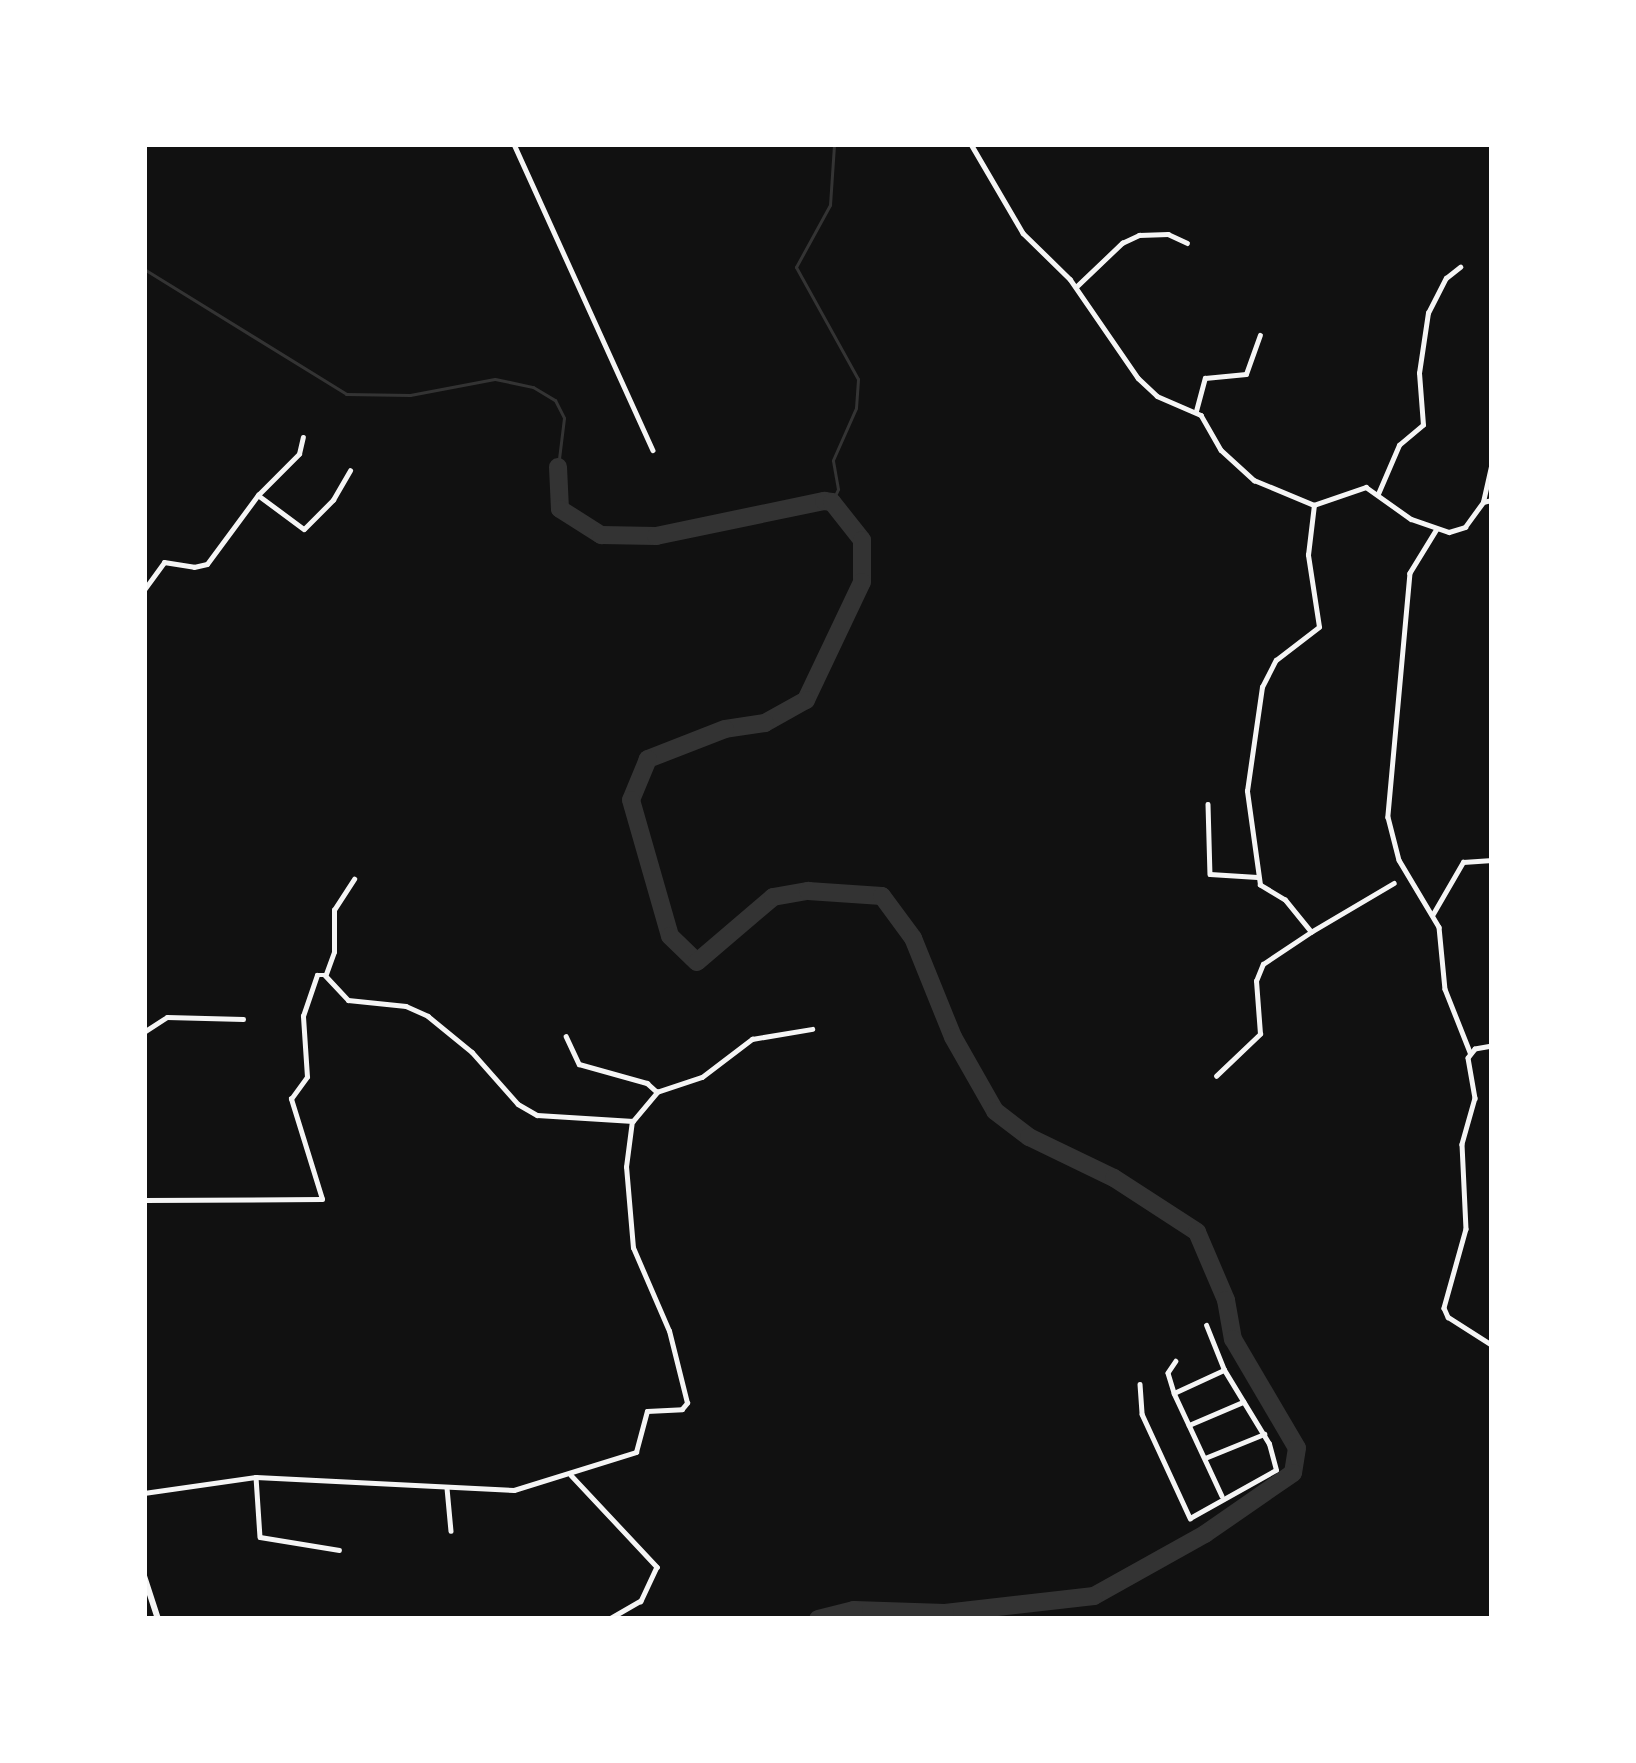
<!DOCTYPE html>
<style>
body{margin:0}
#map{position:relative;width:1636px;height:1763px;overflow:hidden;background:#111;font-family:"Archivo Narrow",sans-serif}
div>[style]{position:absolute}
.stream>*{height:3px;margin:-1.5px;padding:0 1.5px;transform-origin:1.5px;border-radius:1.5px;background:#333}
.river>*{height:18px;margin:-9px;padding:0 9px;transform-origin:9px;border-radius:9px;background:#333}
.minor>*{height:4.5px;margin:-2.25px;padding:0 2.25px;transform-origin:2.25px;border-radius:2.25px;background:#f5f5f5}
.trunk>*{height:6px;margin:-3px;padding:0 3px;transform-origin:3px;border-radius:3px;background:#f5f5f5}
span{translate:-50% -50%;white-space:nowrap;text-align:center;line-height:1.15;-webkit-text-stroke:9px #fff;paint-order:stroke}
.frame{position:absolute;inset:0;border:147px solid #fff;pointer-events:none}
</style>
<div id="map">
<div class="stream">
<i style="left:144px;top:269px;width:238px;rotate:31.7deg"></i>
<i style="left:346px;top:394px;width:64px;rotate:0.9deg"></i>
<i style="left:410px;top:395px;width:86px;rotate:-10.7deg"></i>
<i style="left:495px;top:379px;width:39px;rotate:12deg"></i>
<i style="left:533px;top:387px;width:26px;rotate:31deg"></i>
<i style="left:555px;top:400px;width:20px;rotate:63deg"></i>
<i style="left:564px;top:418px;width:49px;rotate:97deg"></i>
<i style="left:832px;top:502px;width:14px;rotate:-65deg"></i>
<i style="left:838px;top:489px;width:29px;rotate:-100deg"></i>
<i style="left:833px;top:460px;width:57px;rotate:-66.1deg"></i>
<i style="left:856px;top:408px;width:29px;rotate:-86deg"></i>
<i style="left:858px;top:379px;width:128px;rotate:-119deg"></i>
<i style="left:796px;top:267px;width:71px;rotate:-61.3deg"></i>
<i style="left:830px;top:205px;width:61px;rotate:-86.2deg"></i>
</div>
<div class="river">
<i style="left:558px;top:467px;width:42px;rotate:87.3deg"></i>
<i style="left:560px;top:509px;width:49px;rotate:32.4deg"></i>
<i style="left:601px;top:535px;width:55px;rotate:1deg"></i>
<i style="left:656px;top:536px;width:172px;rotate:-11.8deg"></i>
<i style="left:824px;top:501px;width:8px;rotate:7deg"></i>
<i style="left:832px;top:502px;width:48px;rotate:51.7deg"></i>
<i style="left:862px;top:540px;width:42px;rotate:90deg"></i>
<i style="left:862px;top:582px;width:131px;rotate:115.4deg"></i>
<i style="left:806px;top:700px;width:47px;rotate:150.7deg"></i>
<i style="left:765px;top:723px;width:40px;rotate:171.5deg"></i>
<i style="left:725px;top:729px;width:83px;rotate:158.7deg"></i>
<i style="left:648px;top:759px;width:44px;rotate:112.5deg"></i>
<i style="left:631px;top:800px;width:141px;rotate:74deg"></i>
<i style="left:670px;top:936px;width:37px;rotate:44deg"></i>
<i style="left:697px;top:962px;width:100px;rotate:-40.5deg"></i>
<i style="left:773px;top:897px;width:36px;rotate:-10deg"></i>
<i style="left:808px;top:891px;width:74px;rotate:3.9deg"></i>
<i style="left:882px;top:896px;width:52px;rotate:53.6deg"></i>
<i style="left:913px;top:938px;width:107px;rotate:68deg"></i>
<i style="left:953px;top:1037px;width:85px;rotate:60.4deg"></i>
<i style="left:995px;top:1111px;width:43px;rotate:37.4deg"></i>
<i style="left:1029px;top:1137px;width:94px;rotate:25.8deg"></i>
<i style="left:1114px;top:1178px;width:99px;rotate:33deg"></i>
<i style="left:1197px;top:1232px;width:74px;rotate:66.9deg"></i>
<i style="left:1226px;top:1300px;width:40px;rotate:80deg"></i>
<i style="left:1233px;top:1339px;width:126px;rotate:59.6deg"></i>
<i style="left:1297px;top:1448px;width:25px;rotate:99deg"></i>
<i style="left:1293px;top:1473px;width:107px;rotate:145.3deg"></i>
<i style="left:1205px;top:1534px;width:127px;rotate:150.8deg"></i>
<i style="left:1094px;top:1596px;width:150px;rotate:173.5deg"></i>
<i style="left:945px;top:1613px;width:91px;rotate:-178.1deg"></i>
<i style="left:854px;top:1610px;width:37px;rotate:166deg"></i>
</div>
<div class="minor">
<i style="left:514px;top:144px;width:336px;rotate:65.6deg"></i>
<i style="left:971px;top:144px;width:103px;rotate:59.7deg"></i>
<i style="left:1023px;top:233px;width:66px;rotate:44.4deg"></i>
<i style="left:1070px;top:279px;width:120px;rotate:55.5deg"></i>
<i style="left:1138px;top:378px;width:26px;rotate:43deg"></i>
<i style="left:1157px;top:396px;width:48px;rotate:23.4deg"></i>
<i style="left:1201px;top:415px;width:40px;rotate:60.3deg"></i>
<i style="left:1221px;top:450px;width:45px;rotate:42.3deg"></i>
<i style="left:1254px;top:480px;width:65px;rotate:22.6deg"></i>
<i style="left:1314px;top:505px;width:55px;rotate:-19.1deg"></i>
<i style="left:1366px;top:487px;width:55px;rotate:35.4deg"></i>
<i style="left:1411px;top:519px;width:40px;rotate:18.9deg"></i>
<i style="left:1449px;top:532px;width:17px;rotate:-17deg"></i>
<i style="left:1465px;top:527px;width:31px;rotate:-54deg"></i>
<i style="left:1483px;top:502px;width:9px;rotate:-13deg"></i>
<i style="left:1076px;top:287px;width:64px;rotate:-43.7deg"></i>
<i style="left:1122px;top:243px;width:19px;rotate:-25deg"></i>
<i style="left:1139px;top:235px;width:29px;rotate:-2deg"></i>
<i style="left:1168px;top:234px;width:21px;rotate:25deg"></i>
<i style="left:1196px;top:411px;width:34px;rotate:-75deg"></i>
<i style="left:1205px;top:378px;width:41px;rotate:-5.6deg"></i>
<i style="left:1246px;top:374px;width:41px;rotate:-70.3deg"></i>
<i style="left:1378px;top:494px;width:53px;rotate:-66.8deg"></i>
<i style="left:1399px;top:445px;width:31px;rotate:-40deg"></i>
<i style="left:1423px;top:425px;width:52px;rotate:-94.4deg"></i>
<i style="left:1419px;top:373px;width:61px;rotate:-81.5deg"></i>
<i style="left:1428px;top:313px;width:39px;rotate:-63deg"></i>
<i style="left:1446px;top:278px;width:18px;rotate:-38deg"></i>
<i style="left:258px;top:495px;width:57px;rotate:36.5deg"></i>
<i style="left:304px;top:529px;width:41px;rotate:-45deg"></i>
<i style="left:333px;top:500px;width:34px;rotate:-60deg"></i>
<i style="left:1483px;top:502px;width:41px;rotate:-77.3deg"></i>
<i style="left:1437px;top:529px;width:52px;rotate:121.5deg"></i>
<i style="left:1410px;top:573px;width:245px;rotate:95.2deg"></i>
<i style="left:1388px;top:817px;width:44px;rotate:75.7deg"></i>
<i style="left:1399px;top:860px;width:78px;rotate:59.2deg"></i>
<i style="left:1439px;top:927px;width:62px;rotate:84.5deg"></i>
<i style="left:1445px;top:989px;width:68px;rotate:68.4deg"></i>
<i style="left:144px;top:590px;width:34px;rotate:-54deg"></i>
<i style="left:164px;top:562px;width:30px;rotate:9deg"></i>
<i style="left:194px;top:567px;width:13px;rotate:-13deg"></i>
<i style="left:207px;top:564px;width:86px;rotate:-53.5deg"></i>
<i style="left:258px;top:495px;width:58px;rotate:-45deg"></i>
<i style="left:299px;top:454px;width:17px;rotate:-77deg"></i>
<i style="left:1208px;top:804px;width:70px;rotate:88.4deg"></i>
<i style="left:1210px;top:874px;width:47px;rotate:3.7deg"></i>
<i style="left:1433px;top:914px;width:60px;rotate:-60deg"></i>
<i style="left:1463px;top:862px;width:29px;rotate:-4deg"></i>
<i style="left:1311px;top:932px;width:96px;rotate:-30.6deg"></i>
<i style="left:326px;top:974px;width:23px;rotate:-70deg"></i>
<i style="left:334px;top:952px;width:42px;rotate:-90deg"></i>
<i style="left:334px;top:910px;width:37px;rotate:-57deg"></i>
<i style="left:144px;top:1032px;width:27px;rotate:-33deg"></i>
<i style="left:167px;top:1017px;width:76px;rotate:1.5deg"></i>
<i style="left:566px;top:1036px;width:31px;rotate:65deg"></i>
<i style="left:579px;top:1064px;width:71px;rotate:15.6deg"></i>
<i style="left:647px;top:1083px;width:13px;rotate:42deg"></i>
<i style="left:1492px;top:1046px;width:17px;rotate:170deg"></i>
<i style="left:1475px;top:1049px;width:11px;rotate:128deg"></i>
<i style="left:1468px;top:1058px;width:41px;rotate:80.1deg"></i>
<i style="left:1475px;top:1098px;width:48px;rotate:105.8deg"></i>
<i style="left:1462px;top:1144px;width:85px;rotate:87.3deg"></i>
<i style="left:1466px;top:1229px;width:82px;rotate:105.6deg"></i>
<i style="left:1444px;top:1308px;width:10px;rotate:66deg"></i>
<i style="left:1448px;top:1317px;width:52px;rotate:32.5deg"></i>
<i style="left:1216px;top:1076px;width:61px;rotate:-43.7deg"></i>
<i style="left:1260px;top:1034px;width:53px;rotate:-94.3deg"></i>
<i style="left:1256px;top:981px;width:18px;rotate:-68deg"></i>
<i style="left:1263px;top:964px;width:58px;rotate:-33.7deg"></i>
<i style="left:1311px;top:932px;width:41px;rotate:-129.1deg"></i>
<i style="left:1285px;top:900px;width:29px;rotate:-149deg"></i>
<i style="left:1260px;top:885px;width:95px;rotate:-97.9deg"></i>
<i style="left:1247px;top:791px;width:105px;rotate:-81.8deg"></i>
<i style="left:1262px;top:687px;width:30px;rotate:-63deg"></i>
<i style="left:1276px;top:660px;width:54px;rotate:-37.5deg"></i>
<i style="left:1319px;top:627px;width:73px;rotate:-98.7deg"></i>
<i style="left:1308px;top:555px;width:50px;rotate:-83.2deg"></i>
<i style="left:144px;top:1200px;width:178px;rotate:-0.3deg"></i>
<i style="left:322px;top:1199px;width:105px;rotate:-107.2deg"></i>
<i style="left:291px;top:1099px;width:27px;rotate:-54deg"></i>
<i style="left:307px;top:1077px;width:61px;rotate:-93.8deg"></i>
<i style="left:303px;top:1016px;width:43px;rotate:-71.1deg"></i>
<i style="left:317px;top:975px;width:8px"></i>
<i style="left:325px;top:975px;width:34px;rotate:47deg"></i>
<i style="left:348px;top:1000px;width:58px;rotate:5.9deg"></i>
<i style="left:406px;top:1006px;width:24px;rotate:24deg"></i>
<i style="left:428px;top:1016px;width:57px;rotate:39.3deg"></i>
<i style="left:472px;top:1052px;width:69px;rotate:48.5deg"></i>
<i style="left:518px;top:1104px;width:22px;rotate:30deg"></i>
<i style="left:537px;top:1115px;width:96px;rotate:3.6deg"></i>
<i style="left:633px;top:1121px;width:38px;rotate:-50deg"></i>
<i style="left:657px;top:1092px;width:47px;rotate:-18.4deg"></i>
<i style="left:702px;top:1077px;width:63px;rotate:-37.2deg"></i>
<i style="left:752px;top:1039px;width:61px;rotate:-9.5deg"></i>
<i style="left:1176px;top:1361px;width:14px;rotate:124deg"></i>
<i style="left:1168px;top:1373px;width:21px;rotate:73deg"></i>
<i style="left:1174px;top:1393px;width:55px;rotate:-24.7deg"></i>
<i style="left:1140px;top:1384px;width:30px;rotate:86deg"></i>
<i style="left:1142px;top:1414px;width:115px;rotate:65.2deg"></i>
<i style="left:1190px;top:1518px;width:98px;rotate:-29.2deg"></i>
<i style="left:1276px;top:1470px;width:27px;rotate:-105deg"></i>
<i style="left:1269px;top:1444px;width:87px;rotate:-121.3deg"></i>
<i style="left:1224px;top:1370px;width:48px;rotate:-111.8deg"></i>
<i style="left:1174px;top:1393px;width:35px;rotate:65deg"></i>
<i style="left:1189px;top:1425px;width:59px;rotate:-23.1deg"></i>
<i style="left:1189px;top:1425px;width:78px;rotate:65.1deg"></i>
<i style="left:1205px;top:1458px;width:64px;rotate:-22.1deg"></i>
<i style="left:571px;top:1475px;width:126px;rotate:46.9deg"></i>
<i style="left:657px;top:1567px;width:38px;rotate:115deg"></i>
<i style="left:641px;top:1601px;width:36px;rotate:150deg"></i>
<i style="left:256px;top:1477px;width:60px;rotate:86.2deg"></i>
<i style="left:260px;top:1537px;width:80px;rotate:9.3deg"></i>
<i style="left:447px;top:1488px;width:43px;rotate:84.7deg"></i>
<i style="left:144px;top:1493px;width:113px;rotate:-8.1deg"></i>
<i style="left:256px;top:1477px;width:258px;rotate:2.9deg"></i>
<i style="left:514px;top:1490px;width:128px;rotate:-17.3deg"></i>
<i style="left:636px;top:1452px;width:42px;rotate:-75deg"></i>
<i style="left:647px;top:1411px;width:35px;rotate:-3deg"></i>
<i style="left:682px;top:1409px;width:8px;rotate:-50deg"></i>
<i style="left:687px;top:1403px;width:74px;rotate:-104deg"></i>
<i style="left:669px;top:1331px;width:90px;rotate:-113.4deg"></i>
<i style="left:633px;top:1248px;width:81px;rotate:-94.9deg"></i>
<i style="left:626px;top:1167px;width:46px;rotate:-82.6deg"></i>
</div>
<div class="trunk">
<i style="left:144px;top:1576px;width:45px;rotate:72deg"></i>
</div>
<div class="frame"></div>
</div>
